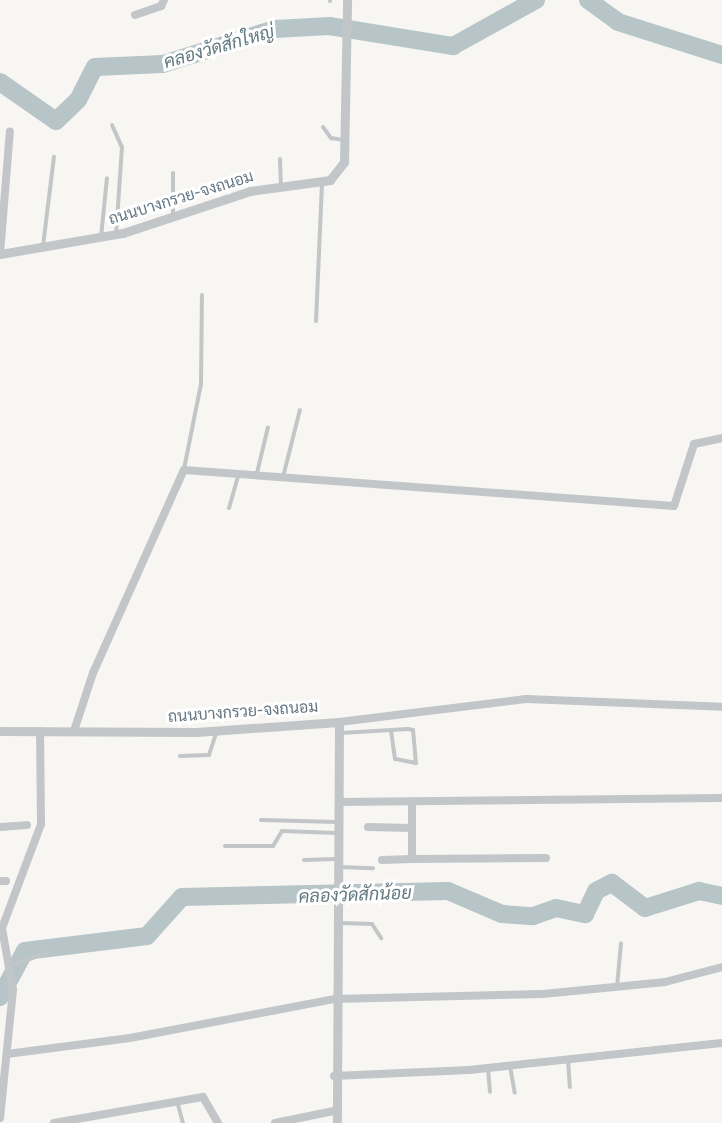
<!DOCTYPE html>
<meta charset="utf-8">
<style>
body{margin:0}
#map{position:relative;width:722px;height:1123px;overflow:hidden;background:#f7f6f3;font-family:"Fira Sans",Sarabun,sans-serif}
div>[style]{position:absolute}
.river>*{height:18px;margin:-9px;padding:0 9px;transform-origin:9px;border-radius:9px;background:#b7c5c8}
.service>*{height:4px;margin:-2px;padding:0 2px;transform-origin:2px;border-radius:2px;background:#c2c6c9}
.minor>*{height:8px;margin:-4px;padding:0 4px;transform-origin:4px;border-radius:4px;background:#c2c6c9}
.tertiary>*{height:9px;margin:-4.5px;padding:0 4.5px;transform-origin:4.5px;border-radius:4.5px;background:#c2c6c9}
span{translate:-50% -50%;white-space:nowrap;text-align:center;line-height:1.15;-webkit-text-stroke:6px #fff;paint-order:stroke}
.street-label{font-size:16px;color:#657784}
.water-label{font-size:18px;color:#617981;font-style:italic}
</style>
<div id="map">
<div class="river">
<i style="left:588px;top:0;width:37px;rotate:36deg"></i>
<i style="left:618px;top:22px;width:109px;rotate:17.6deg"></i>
<i style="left:0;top:82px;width:68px;rotate:34.9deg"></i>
<i style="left:56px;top:121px;width:30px;rotate:-44deg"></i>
<i style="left:78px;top:100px;width:37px;rotate:-63deg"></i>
<i style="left:95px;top:67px;width:68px;rotate:-2.5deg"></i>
<i style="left:163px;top:64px;width:117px;rotate:-17.4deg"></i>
<i style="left:275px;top:29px;width:54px;rotate:-3.2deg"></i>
<i style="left:329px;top:26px;width:126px;rotate:9.2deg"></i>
<i style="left:453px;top:46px;width:95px;rotate:-29deg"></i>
<i style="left:0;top:997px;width:52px;rotate:-61.5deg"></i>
<i style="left:25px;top:951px;width:123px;rotate:-7deg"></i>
<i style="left:147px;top:936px;width:52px;rotate:-48.1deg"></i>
<i style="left:182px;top:897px;width:266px;rotate:-1.3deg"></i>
<i style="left:448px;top:891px;width:59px;rotate:23.1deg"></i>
<i style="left:502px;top:914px;width:31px;rotate:4deg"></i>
<i style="left:533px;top:916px;width:24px;rotate:-19deg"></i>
<i style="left:556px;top:908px;width:30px;rotate:12deg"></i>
<i style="left:585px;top:914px;width:25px;rotate:-64deg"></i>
<i style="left:596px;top:891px;width:18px;rotate:-27deg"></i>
<i style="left:612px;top:883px;width:41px;rotate:37.1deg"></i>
<i style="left:645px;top:908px;width:57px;rotate:-17.5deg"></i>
<i style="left:699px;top:891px;width:24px;rotate:12deg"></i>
</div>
<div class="service">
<i style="left:330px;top:1px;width:1px;rotate:-90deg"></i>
<i style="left:112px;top:125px;width:24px;rotate:66deg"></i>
<i style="left:122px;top:147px;width:87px;rotate:93.9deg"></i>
<i style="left:323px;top:127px;width:14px;rotate:54deg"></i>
<i style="left:331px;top:138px;width:12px;rotate:9deg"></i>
<i style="left:280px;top:159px;width:27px;rotate:88deg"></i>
<i style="left:173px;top:173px;width:42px;rotate:90deg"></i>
<i style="left:101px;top:237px;width:59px;rotate:-84.2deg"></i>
<i style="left:43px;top:246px;width:90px;rotate:-83deg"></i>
<i style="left:316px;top:321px;width:138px;rotate:-87.5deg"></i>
<i style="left:184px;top:469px;width:87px;rotate:-78.7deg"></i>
<i style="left:201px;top:384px;width:89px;rotate:-89.4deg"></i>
<i style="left:256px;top:477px;width:51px;rotate:-76.5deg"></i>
<i style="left:283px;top:477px;width:69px;rotate:-75.8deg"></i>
<i style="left:229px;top:508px;width:33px;rotate:-74deg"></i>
<i style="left:341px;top:733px;width:67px;rotate:-3.4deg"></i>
<i style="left:408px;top:729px;width:5px;rotate:11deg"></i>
<i style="left:413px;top:730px;width:33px;rotate:85deg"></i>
<i style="left:416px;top:763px;width:21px;rotate:-169deg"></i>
<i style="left:395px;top:759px;width:28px;rotate:-98deg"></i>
<i style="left:180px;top:756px;width:29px;rotate:-2deg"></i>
<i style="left:209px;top:755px;width:25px;rotate:-72deg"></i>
<i style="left:261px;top:820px;width:76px;rotate:1.5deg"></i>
<i style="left:225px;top:846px;width:48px"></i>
<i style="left:273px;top:846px;width:17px;rotate:-59deg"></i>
<i style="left:282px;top:831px;width:54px;rotate:2.1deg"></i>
<i style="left:304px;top:860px;width:32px;rotate:-2deg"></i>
<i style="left:338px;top:867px;width:35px;rotate:2deg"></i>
<i style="left:340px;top:923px;width:32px;rotate:2deg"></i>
<i style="left:372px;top:924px;width:17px;rotate:57deg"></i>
<i style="left:13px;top:965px;width:38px;rotate:-20deg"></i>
<i style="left:617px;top:987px;width:44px;rotate:-84.8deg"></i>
<i style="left:568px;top:1060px;width:27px;rotate:86deg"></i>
<i style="left:510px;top:1066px;width:27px;rotate:80deg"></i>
<i style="left:488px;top:1069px;width:23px;rotate:85deg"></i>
<i style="left:177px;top:1101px;width:23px;rotate:75deg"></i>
</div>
<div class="minor">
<i style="left:135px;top:15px;width:28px;rotate:-19deg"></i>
<i style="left:161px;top:6px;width:7px;rotate:-63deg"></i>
<i style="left:0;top:254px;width:123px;rotate:-85.4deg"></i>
<i style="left:339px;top:722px;width:188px;rotate:-7deg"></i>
<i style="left:526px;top:699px;width:196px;rotate:2.3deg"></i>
<i style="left:74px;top:731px;width:61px;rotate:-71.9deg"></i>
<i style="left:93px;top:673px;width:222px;rotate:-65.9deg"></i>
<i style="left:184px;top:470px;width:491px;rotate:4.2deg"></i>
<i style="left:674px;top:506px;width:65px;rotate:-72.1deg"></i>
<i style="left:694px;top:444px;width:29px;rotate:-12deg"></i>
<i style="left:339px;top:802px;width:383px;rotate:-0.6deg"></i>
<i style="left:412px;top:802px;width:57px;rotate:90deg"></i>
<i style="left:412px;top:859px;width:134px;rotate:-0.4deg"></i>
<i style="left:0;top:827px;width:27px;rotate:-4deg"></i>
<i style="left:368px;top:827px;width:44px;rotate:1.3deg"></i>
<i style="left:382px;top:860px;width:30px;rotate:-2deg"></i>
<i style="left:0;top:881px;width:6px"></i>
<i style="left:7px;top:1054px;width:124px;rotate:-7.4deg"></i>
<i style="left:130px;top:1038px;width:209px;rotate:-10.8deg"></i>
<i style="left:335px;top:999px;width:208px;rotate:-1.4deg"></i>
<i style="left:543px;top:994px;width:123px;rotate:-5.6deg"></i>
<i style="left:665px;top:982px;width:59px;rotate:-14.7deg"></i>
<i style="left:334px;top:1076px;width:135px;rotate:-2.5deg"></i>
<i style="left:469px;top:1070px;width:254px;rotate:-6.1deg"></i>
<i style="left:0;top:1118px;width:129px;rotate:-84.2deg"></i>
<i style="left:13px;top:990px;width:63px;rotate:-100.1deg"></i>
<i style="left:2px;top:928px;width:111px;rotate:-69.4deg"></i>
<i style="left:41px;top:824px;width:93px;rotate:-90.6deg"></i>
<i style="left:54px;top:1123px;width:151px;rotate:-9.9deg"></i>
<i style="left:203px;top:1097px;width:30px;rotate:60deg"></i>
<i style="left:275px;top:1123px;width:60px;rotate:-11.5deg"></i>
</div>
<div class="tertiary">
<i style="left:0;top:254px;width:125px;rotate:-9.7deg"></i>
<i style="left:123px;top:233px;width:134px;rotate:-18.3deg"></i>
<i style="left:250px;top:191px;width:81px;rotate:-7.8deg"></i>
<i style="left:330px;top:180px;width:23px;rotate:-52deg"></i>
<i style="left:344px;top:162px;width:162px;rotate:-88.9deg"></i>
<i style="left:0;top:731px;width:196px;rotate:0.3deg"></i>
<i style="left:196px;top:732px;width:143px;rotate:-4deg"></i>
<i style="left:339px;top:722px;width:401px;rotate:90.3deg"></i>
</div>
<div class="street-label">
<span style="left:181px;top:198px;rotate:-17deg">ถนนบางกรวย-จงถนอม</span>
<span style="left:243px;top:712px;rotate:-4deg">ถนนบางกรวย-จงถนอม</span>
</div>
<div class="water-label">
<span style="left:219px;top:47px;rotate:-16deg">คลองวัดสักใหญ่</span>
<span style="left:355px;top:895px;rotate:-2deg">คลองวัดสักน้อย</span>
</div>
</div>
